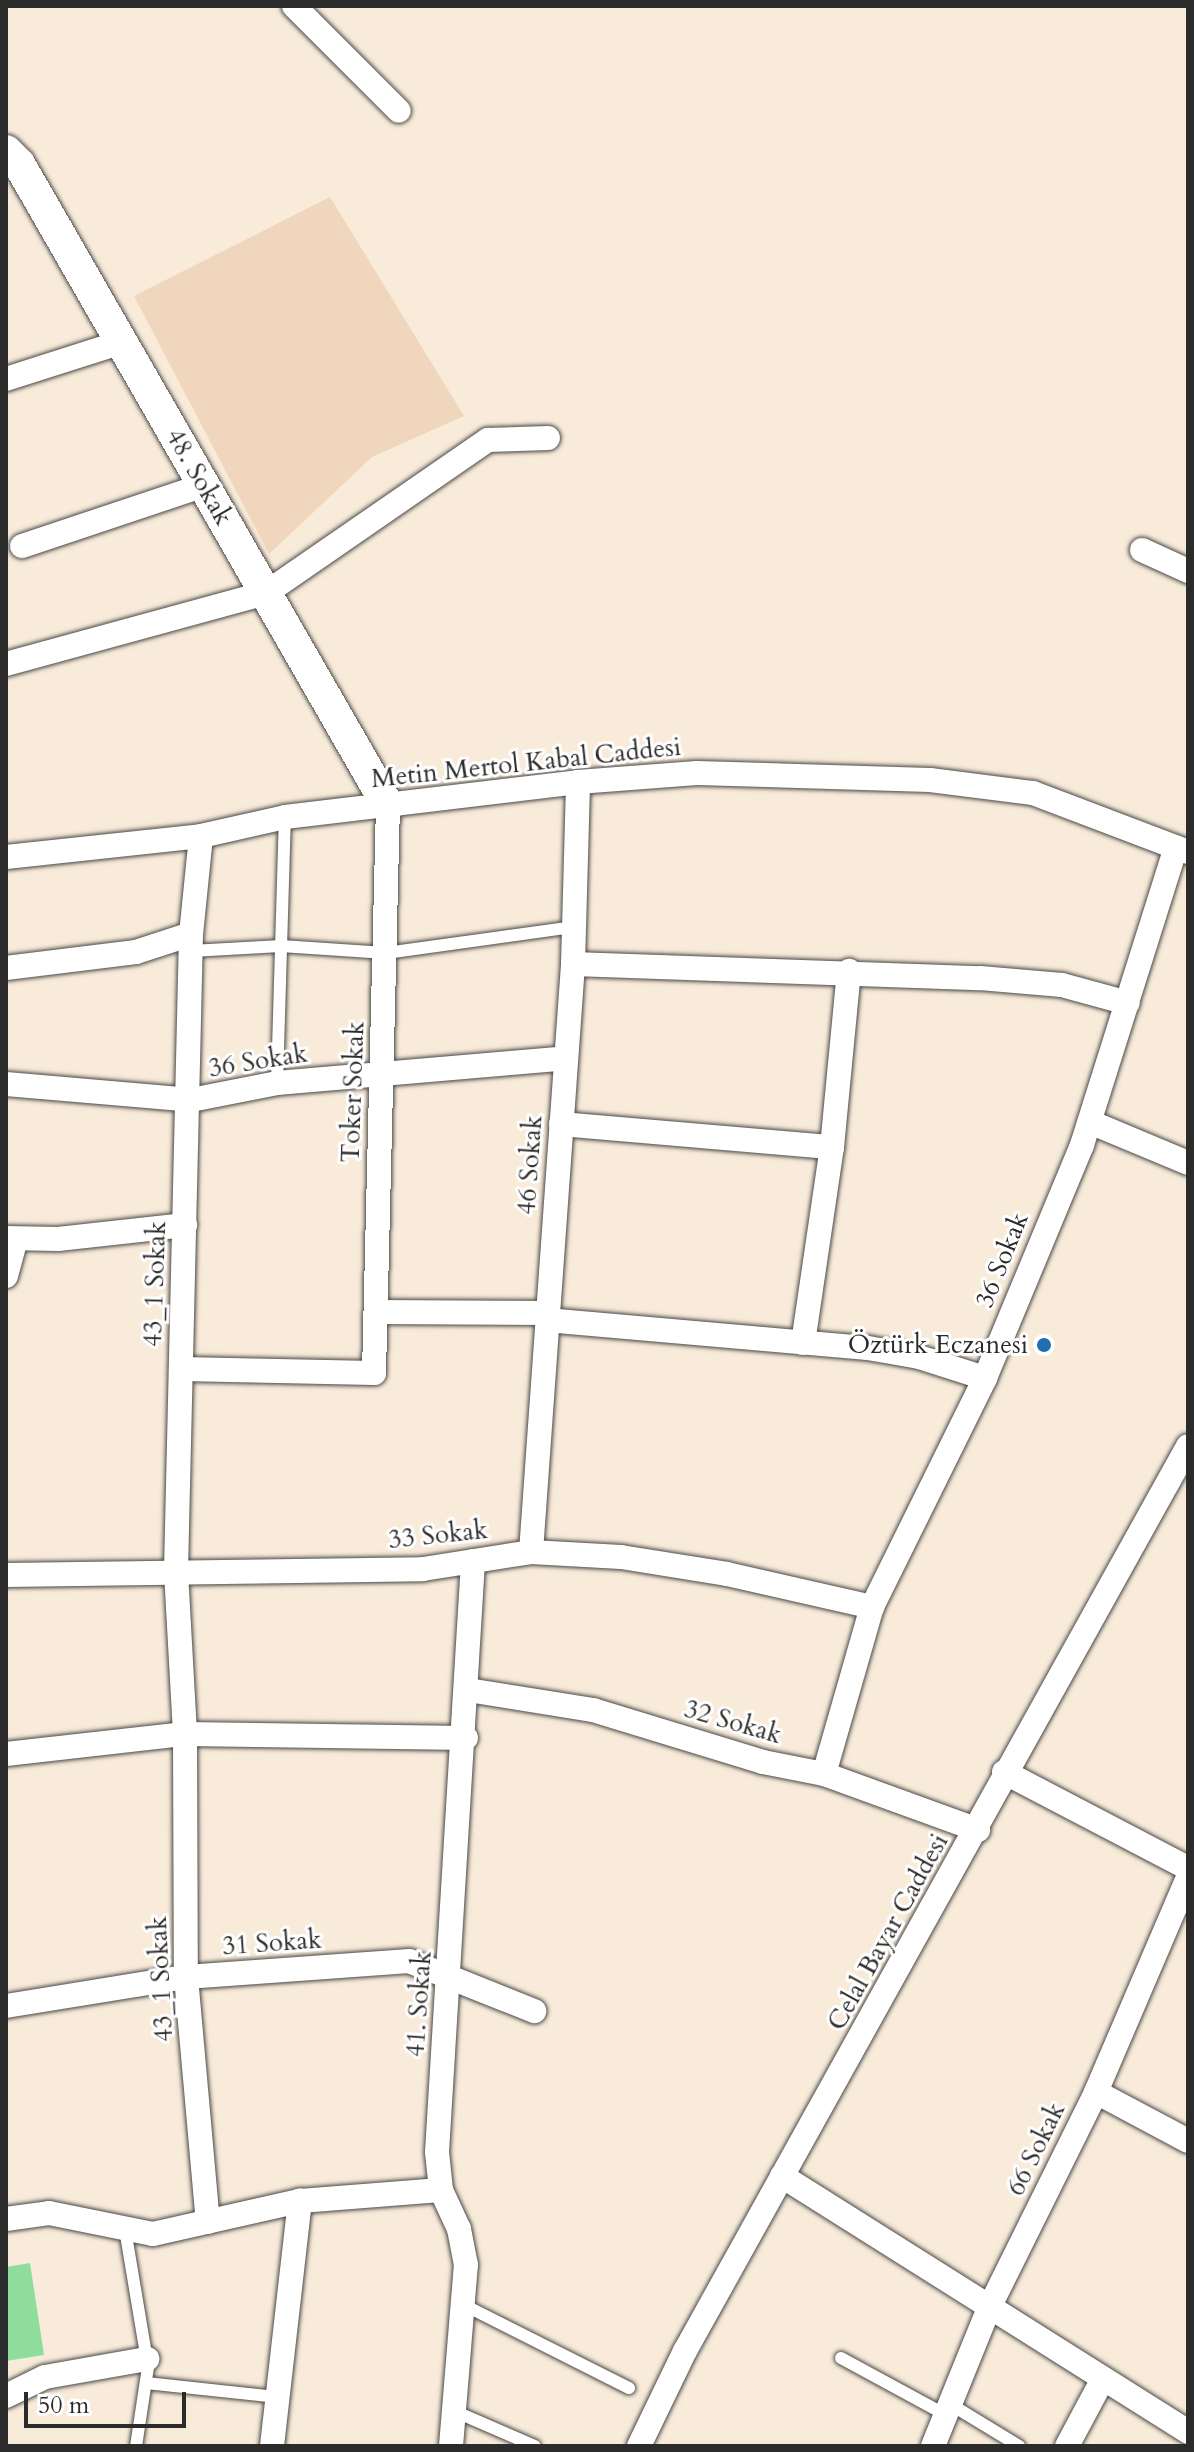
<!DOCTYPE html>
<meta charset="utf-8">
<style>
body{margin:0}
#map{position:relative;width:1194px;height:2452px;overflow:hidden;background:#f8ebda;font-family:Cardo,serif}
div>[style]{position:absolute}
.built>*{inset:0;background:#f0d6bc}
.green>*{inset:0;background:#8fdd9c}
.roads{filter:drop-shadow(0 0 2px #4a4845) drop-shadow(0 0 2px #4a4845)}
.service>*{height:12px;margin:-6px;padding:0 6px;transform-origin:6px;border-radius:6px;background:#fff}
.minor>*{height:24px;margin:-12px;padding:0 12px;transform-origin:12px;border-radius:12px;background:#fff}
.secondary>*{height:32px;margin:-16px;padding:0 16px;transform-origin:16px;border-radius:16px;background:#fff}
.dots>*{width:22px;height:22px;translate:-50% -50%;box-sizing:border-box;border:4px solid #fff;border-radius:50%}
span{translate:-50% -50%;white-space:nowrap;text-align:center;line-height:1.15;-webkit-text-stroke:6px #fff;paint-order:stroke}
.street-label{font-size:26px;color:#2b2b2b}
.poi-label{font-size:26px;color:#2b2b2b}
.right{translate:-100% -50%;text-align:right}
.frame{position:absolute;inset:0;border:8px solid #2b2b2b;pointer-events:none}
.scale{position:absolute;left:24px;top:2392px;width:162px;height:36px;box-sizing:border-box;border:4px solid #2b2b2b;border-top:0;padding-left:10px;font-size:24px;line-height:28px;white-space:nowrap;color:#2b2b2b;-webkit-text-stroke:6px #fff;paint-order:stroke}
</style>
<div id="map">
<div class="built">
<i style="clip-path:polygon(330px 197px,464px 416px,372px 457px,269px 554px,134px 296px)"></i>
</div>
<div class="green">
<i style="clip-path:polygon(30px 2263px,44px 2355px,6px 2361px,6px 2267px)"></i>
</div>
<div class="roads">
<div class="service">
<i style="left:191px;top:951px;width:90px;rotate:-3.2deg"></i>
<i style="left:281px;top:946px;width:105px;rotate:3.8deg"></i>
<i style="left:386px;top:953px;width:190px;rotate:-7.9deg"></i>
<i style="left:277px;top:1083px;width:266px;rotate:-88.3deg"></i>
<i style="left:125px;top:2229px;width:140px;rotate:80.5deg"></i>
<i style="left:148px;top:2367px;width:80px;rotate:98.6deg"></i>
<i style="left:462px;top:2304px;width:187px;rotate:26.7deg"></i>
<i style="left:841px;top:2358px;width:119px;rotate:28.5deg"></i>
<i style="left:146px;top:2383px;width:133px;rotate:6.1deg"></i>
<i style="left:950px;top:2404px;width:81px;rotate:31.3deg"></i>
<i style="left:454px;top:2411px;width:88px;rotate:23.4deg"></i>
</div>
<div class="minor">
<i style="left:294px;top:6px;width:148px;rotate:45deg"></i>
<i style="left:6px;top:379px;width:122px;rotate:-17.7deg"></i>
<i style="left:22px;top:546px;width:192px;rotate:-18.5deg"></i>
<i style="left:1142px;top:550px;width:51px;rotate:24.5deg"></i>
<i style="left:6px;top:664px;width:270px;rotate:-15.3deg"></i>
<i style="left:266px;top:593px;width:270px;rotate:-34.6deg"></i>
<i style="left:488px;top:440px;width:60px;rotate:-1.9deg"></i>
<i style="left:201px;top:836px;width:99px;rotate:95.8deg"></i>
<i style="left:191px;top:934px;width:638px;rotate:91.35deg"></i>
<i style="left:176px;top:1572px;width:162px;rotate:86.8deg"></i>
<i style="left:185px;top:1734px;width:281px;rotate:0.8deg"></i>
<i style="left:6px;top:857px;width:196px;rotate:-6.1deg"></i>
<i style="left:201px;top:836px;width:86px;rotate:-12.7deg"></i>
<i style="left:285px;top:817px;width:295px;rotate:-6.8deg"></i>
<i style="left:578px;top:782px;width:119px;rotate:-4.3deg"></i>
<i style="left:697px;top:773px;width:233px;rotate:1.7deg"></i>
<i style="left:930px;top:780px;width:104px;rotate:7.2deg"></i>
<i style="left:1033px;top:793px;width:166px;rotate:20.8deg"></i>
<i style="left:573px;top:964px;width:407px;rotate:2deg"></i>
<i style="left:980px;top:978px;width:82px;rotate:4.9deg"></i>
<i style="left:1062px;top:985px;width:68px;rotate:15.3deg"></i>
<i style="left:6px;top:968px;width:131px;rotate:-7deg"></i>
<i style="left:136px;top:952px;width:58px;rotate:-18.1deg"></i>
<i style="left:6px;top:1084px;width:186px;rotate:4.9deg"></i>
<i style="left:191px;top:1100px;width:88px;rotate:-11.2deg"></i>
<i style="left:277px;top:1083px;width:290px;rotate:-4.9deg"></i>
<i style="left:1090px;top:1122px;width:106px;rotate:22.7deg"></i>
<i style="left:561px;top:1124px;width:272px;rotate:4.9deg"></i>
<i style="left:6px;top:1238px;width:52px;rotate:1.1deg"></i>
<i style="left:58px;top:1239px;width:128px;rotate:-6.3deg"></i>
<i style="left:6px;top:1276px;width:38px;rotate:-75deg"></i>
<i style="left:376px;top:1312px;width:171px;rotate:0.3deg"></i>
<i style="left:546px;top:1320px;width:323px;rotate:5deg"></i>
<i style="left:868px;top:1348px;width:52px;rotate:10deg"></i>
<i style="left:919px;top:1357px;width:69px;rotate:17.7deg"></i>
<i style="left:803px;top:1343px;width:198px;rotate:-81.6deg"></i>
<i style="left:832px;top:1147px;width:177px;rotate:-84.5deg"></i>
<i style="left:181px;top:1369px;width:193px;rotate:1.2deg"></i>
<i style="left:374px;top:1373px;width:567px;rotate:-88.59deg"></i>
<i style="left:531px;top:1552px;width:589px;rotate:-85.91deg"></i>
<i style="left:573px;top:964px;width:182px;rotate:-88.4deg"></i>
<i style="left:6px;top:1575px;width:417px;rotate:-0.8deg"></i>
<i style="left:423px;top:1569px;width:109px;rotate:-8.9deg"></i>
<i style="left:531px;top:1552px;width:90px;rotate:3.2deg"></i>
<i style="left:621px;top:1557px;width:107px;rotate:9.1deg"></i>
<i style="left:727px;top:1574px;width:149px;rotate:12.8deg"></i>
<i style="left:468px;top:1690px;width:127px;rotate:9.1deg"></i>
<i style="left:593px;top:1710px;width:178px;rotate:17deg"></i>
<i style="left:763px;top:1762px;width:62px;rotate:11.1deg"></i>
<i style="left:824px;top:1774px;width:164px;rotate:20deg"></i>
<i style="left:6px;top:1754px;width:180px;rotate:-6.4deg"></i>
<i style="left:185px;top:1734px;width:243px;rotate:89.8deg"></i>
<i style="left:186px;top:1977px;width:246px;rotate:84.9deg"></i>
<i style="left:1004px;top:1772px;width:208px;rotate:27.6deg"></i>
<i style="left:824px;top:1774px;width:174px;rotate:-74deg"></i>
<i style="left:872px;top:1607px;width:255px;rotate:-63.7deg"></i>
<i style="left:985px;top:1378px;width:252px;rotate:-67.4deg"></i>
<i style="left:1082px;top:1145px;width:312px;rotate:-72.5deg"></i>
<i style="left:6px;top:2006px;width:182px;rotate:-9.2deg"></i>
<i style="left:186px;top:1977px;width:224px;rotate:-4.1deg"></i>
<i style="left:409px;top:1961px;width:135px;rotate:21.8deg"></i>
<i style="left:1096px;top:2092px;width:104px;rotate:28deg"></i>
<i style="left:782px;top:2176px;width:480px;rotate:32.2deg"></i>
<i style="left:6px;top:2219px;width:43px;rotate:-7.9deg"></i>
<i style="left:49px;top:2213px;width:106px;rotate:11.4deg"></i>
<i style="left:153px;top:2234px;width:151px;rotate:-12.7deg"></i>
<i style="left:300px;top:2201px;width:141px;rotate:-4.5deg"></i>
<i style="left:6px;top:2396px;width:43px;rotate:-26deg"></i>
<i style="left:45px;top:2377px;width:104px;rotate:-10deg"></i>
<i style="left:272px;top:2446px;width:247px;rotate:-83.5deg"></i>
<i style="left:451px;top:2446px;width:182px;rotate:-85.3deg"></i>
<i style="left:466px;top:2265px;width:37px;rotate:-101deg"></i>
<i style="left:459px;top:2229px;width:43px;rotate:-114.8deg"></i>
<i style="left:441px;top:2190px;width:38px;rotate:-96deg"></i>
<i style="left:437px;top:2152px;width:592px;rotate:-86.51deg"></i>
<i style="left:639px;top:2446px;width:106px;rotate:-64.2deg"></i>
<i style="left:685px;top:2351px;width:1035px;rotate:-60.93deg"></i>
<i style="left:933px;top:2446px;width:149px;rotate:-67.9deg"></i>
<i style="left:989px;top:2308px;width:241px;rotate:-63.6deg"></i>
<i style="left:1096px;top:2092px;width:234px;rotate:-66.8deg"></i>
<i style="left:1067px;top:2446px;width:76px;rotate:-61.8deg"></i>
</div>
<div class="secondary">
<i style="left:6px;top:151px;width:18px;rotate:45deg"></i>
<i style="left:19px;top:164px;width:740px;rotate:60.11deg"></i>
</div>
</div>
<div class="dots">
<i style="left:1044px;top:1345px;background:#1f6fb2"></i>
</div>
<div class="street-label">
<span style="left:199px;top:477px;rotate:60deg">48. Sokak</span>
<span style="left:526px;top:763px;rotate:-6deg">Metin Mertol Kabal Caddesi</span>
<span style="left:258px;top:1061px;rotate:-9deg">36 Sokak</span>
<span style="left:353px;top:1092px;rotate:-88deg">Toker Sokak</span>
<span style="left:530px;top:1165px;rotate:-86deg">46 Sokak</span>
<span style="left:1002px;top:1260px;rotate:-68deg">36 Sokak</span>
<span style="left:155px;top:1284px;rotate:-88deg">43_1 Sokak</span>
<span style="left:438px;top:1535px;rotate:-6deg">33 Sokak</span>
<span style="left:733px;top:1722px;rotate:16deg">32 Sokak</span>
<span style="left:888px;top:1932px;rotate:-61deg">Celal Bayar Caddesi</span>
<span style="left:272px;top:1943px;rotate:-4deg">31 Sokak</span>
<span style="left:161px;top:1979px;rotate:-93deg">43_1 Sokak</span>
<span style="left:419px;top:2004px;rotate:-86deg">41. Sokak</span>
<span style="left:1036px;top:2149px;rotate:-64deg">66 Sokak</span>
</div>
<div class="poi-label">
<span class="right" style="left:1028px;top:1345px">Öztürk Eczanesi</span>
</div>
<div class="frame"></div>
<div class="scale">50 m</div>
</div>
